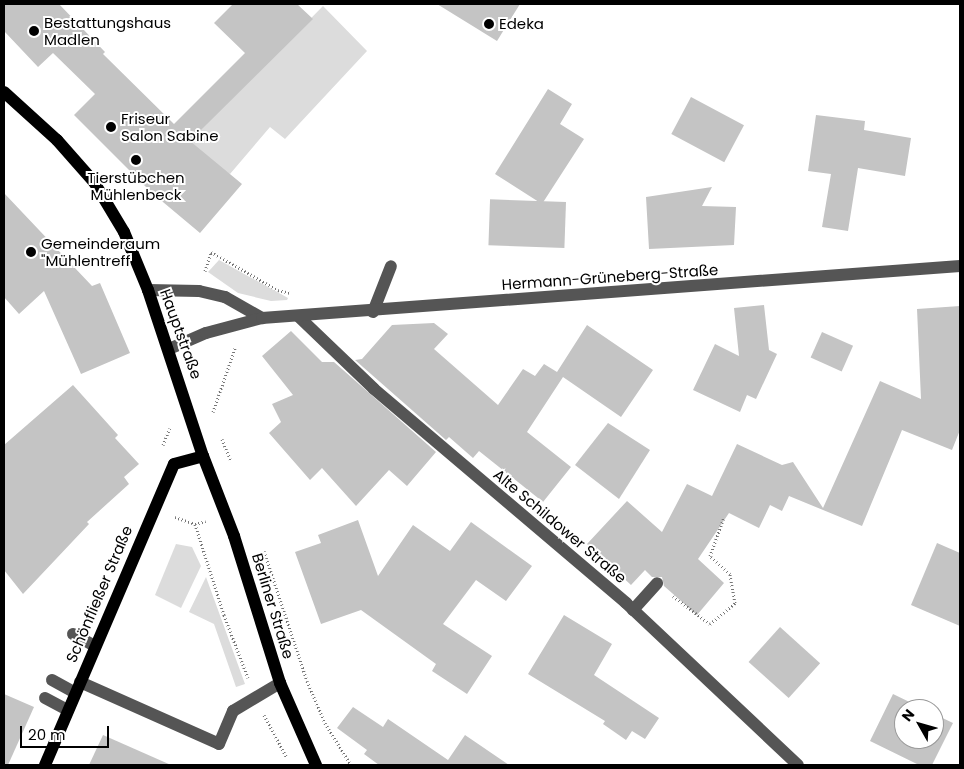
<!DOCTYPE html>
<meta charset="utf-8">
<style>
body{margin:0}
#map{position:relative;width:964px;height:769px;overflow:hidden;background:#fff;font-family:Poppins,sans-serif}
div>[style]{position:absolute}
.green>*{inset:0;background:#dcdcdc}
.building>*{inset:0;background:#c4c4c4;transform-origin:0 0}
.path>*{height:3px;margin-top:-1.5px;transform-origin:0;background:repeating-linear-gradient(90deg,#777 0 1px,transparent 0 3.5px)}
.minor>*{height:12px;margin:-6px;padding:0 6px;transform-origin:6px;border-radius:6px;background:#555}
.major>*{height:12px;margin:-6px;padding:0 6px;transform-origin:6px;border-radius:6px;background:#000}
.dots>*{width:14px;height:14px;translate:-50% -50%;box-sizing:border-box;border:2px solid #fff;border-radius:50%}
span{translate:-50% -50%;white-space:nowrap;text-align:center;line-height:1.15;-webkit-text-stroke:4px #fff;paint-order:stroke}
.poi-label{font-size:15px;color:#000}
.left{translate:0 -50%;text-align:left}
.street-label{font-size:15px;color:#000}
.frame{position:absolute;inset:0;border:5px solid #000;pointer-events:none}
.north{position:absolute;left:894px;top:699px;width:50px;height:50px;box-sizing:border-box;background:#fff;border:1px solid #999;border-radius:50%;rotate:308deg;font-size:14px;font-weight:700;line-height:20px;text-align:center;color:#000}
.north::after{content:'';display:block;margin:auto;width:18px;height:22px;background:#000;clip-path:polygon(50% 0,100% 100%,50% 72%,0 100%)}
.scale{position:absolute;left:20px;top:726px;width:89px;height:22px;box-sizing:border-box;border:2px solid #000;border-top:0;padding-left:6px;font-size:15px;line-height:18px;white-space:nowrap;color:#000;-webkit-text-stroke:4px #fff;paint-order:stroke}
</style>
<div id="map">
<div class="green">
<i style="clip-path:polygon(323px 6px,367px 51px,285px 139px,270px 127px,230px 174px,182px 149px)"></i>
<i style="clip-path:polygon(219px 260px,288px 298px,287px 300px,271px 301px,238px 293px,208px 272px)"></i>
<i style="clip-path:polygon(176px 544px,192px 547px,201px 566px,181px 608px,155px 595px)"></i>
<i style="clip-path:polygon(206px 577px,245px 684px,236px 687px,214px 624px,189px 612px)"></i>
</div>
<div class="building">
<i style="clip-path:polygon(4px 4px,59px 4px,105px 52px,103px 54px,174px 124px,245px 53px,214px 23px,233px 4px,297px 4px,313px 19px,190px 141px,242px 184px,200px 233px,151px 192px,74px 115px,95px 94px,53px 53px,38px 67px,4px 31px)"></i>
<i style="clip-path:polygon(437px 4px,520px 4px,497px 41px)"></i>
<i style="clip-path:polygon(548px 89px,572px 104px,560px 124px,584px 139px,542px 204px,495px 174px)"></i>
<i style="left:691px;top:97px;width:60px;height:42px;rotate:28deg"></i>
<i style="clip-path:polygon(816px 115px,865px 121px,864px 130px,911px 138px,905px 176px,858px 168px,848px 231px,822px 227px,831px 174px,808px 171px)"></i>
<i style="clip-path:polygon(712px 187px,702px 206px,736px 207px,734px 245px,649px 249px,646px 197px)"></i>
<i style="clip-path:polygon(4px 193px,92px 286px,100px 283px,130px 353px,81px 374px,44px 291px,19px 314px,4px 297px)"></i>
<i style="left:566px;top:202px;width:46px;height:76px;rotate:92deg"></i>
<i style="clip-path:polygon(764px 305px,769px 350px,777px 354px,756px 399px,747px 395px,740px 412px,693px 390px,715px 344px,739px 356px,734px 308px)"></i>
<i style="clip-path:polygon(960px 306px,960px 430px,952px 450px,902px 430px,862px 526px,789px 496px,782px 511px,770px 505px,759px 528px,729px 513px,698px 559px,724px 583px,697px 615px,664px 586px,662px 577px,652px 577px,645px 570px,631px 585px,587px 544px,627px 501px,662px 532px,687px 484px,712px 496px,737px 444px,782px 465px,793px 462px,823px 508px,880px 381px,921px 399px,917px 309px)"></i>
<i style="clip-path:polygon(434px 323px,448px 334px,434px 349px,498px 405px,523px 369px,535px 376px,544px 364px,557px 372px,587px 325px,653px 370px,621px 417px,563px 377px,527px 432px,571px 467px,543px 502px,479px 451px,473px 458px,449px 437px,446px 440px,355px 360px,362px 359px,392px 325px)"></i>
<i style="clip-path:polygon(291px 331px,322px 362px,334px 362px,436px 452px,407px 486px,389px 470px,356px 506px,322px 468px,310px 480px,269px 433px,281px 422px,272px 404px,293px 395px,262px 356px)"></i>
<i style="left:822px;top:332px;width:34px;height:28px;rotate:24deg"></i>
<i style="clip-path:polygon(73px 385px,118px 435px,115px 438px,139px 464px,124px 477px,129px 484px,87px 522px,89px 524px,23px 594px,4px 570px,4px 445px)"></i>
<i style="clip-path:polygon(608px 423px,650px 450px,619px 499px,575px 465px)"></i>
<i style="clip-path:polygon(358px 520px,378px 576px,413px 525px,450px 551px,471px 522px,532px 566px,506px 601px,476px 580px,443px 624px,492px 656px,467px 694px,432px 671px,436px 664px,361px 610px,321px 624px,295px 552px,321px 543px,318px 535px)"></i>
<i style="clip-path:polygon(937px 543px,960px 553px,960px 626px,911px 605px)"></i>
<i style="clip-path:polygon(564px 615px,612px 644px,594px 675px,659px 718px,645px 739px,632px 731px,626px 740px,603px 724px,605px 721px,528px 674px)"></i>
<i style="left:780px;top:627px;width:54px;height:47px;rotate:42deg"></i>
<i style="clip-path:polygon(4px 694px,34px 707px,8px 765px,4px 765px)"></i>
<i style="clip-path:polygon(893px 694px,924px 709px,904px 709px,904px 739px,934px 739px,934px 714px,953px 723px,932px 765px,919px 765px,870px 741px)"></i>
<i style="clip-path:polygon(353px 707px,383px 727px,388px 719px,448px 760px,465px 735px,509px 765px,379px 765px,364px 754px,367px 750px,337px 728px)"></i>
<i style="clip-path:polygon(103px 735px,171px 765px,89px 765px)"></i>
</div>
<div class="path">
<i style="left:205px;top:271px;width:20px;rotate:-72deg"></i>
<i style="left:211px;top:252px;width:77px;rotate:29.6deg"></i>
<i style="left:278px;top:290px;width:12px;rotate:14deg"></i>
<i style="left:213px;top:412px;width:68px;rotate:-71deg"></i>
<i style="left:222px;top:439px;width:24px;rotate:68deg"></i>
<i style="left:163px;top:445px;width:18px;rotate:-68deg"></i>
<i style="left:175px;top:517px;width:21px;rotate:19deg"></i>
<i style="left:195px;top:524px;width:96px;rotate:72.3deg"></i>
<i style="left:224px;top:615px;width:67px;rotate:69.1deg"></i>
<i style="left:195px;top:524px;width:11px;rotate:-15deg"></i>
<i style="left:264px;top:551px;width:137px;rotate:71.7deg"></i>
<i style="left:307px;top:681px;width:46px;rotate:66.8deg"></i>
<i style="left:325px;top:723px;width:49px;rotate:58.2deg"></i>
<i style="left:673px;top:596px;width:46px;rotate:37.1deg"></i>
<i style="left:710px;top:624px;width:33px;rotate:-40deg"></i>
<i style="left:735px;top:603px;width:29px;rotate:-100deg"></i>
<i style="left:730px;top:574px;width:27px;rotate:-138deg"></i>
<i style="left:710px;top:556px;width:41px;rotate:-70.3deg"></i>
<i style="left:264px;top:715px;width:47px;rotate:61.8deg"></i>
</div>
<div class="minor">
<i style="left:148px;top:290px;width:51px;rotate:1.1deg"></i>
<i style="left:199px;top:291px;width:27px;rotate:13deg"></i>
<i style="left:225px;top:297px;width:43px;rotate:29.6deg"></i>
<i style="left:373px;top:312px;width:49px;rotate:-68.6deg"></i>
<i style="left:298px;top:316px;width:105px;rotate:43.8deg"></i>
<i style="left:374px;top:389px;width:331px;rotate:40.3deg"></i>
<i style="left:626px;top:603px;width:236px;rotate:43.3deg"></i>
<i style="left:169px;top:349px;width:40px;rotate:-23.4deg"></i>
<i style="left:206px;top:333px;width:58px;rotate:-15deg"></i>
<i style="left:262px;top:318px;width:700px;rotate:-4.26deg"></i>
<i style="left:633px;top:610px;width:36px;rotate:-48deg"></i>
<i style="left:73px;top:634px;width:25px;rotate:29deg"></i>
<i style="left:52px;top:680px;width:26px;rotate:29deg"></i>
<i style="left:80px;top:682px;width:152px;rotate:24deg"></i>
<i style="left:219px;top:744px;width:36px;rotate:-67deg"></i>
<i style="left:233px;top:711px;width:55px;rotate:-30.8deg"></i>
<i style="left:45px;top:698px;width:26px;rotate:28deg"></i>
</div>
<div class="major">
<i style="left:4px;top:92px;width:72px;rotate:42.2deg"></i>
<i style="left:57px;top:140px;width:56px;rotate:48.6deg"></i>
<i style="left:94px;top:182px;width:58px;rotate:59deg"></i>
<i style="left:124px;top:232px;width:63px;rotate:67.5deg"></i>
<i style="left:148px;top:290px;width:175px;rotate:71.7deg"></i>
<i style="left:203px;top:456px;width:86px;rotate:68.8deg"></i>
<i style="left:234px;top:536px;width:154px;rotate:72.6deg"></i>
<i style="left:280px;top:683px;width:90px;rotate:66.3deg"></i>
<i style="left:45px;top:765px;width:327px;rotate:-66.8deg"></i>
<i style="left:174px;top:464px;width:30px;rotate:-15deg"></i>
</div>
<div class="dots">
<i style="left:489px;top:24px;background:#000"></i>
<i style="left:34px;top:31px;background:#000"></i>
<i style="left:111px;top:127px;background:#000"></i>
<i style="left:136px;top:160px;background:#000"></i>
<i style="left:31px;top:252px;background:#000"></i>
</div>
<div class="poi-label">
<span class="left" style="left:44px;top:31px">Bestattungshaus<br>Madlen</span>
<span class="left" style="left:499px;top:24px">Edeka</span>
<span class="left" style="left:121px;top:127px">Friseur<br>Salon Sabine</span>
<span style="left:136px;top:186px">Tierstübchen<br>Mühlenbeck</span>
<span class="left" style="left:41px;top:252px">Gemeinderaum<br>"Mühlentreff</span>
</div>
<div class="street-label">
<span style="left:610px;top:277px;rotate:-4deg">Hermann-Grüneberg-Straße</span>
<span style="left:181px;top:334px;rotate:70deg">Hauptstraße</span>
<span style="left:560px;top:526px;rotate:40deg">Alte Schildower Straße</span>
<span style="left:99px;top:594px;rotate:-67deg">Schönfließer Straße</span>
<span style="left:273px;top:606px;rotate:73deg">Berliner Straße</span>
</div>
<div class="frame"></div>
<div class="north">N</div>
<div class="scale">20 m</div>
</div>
